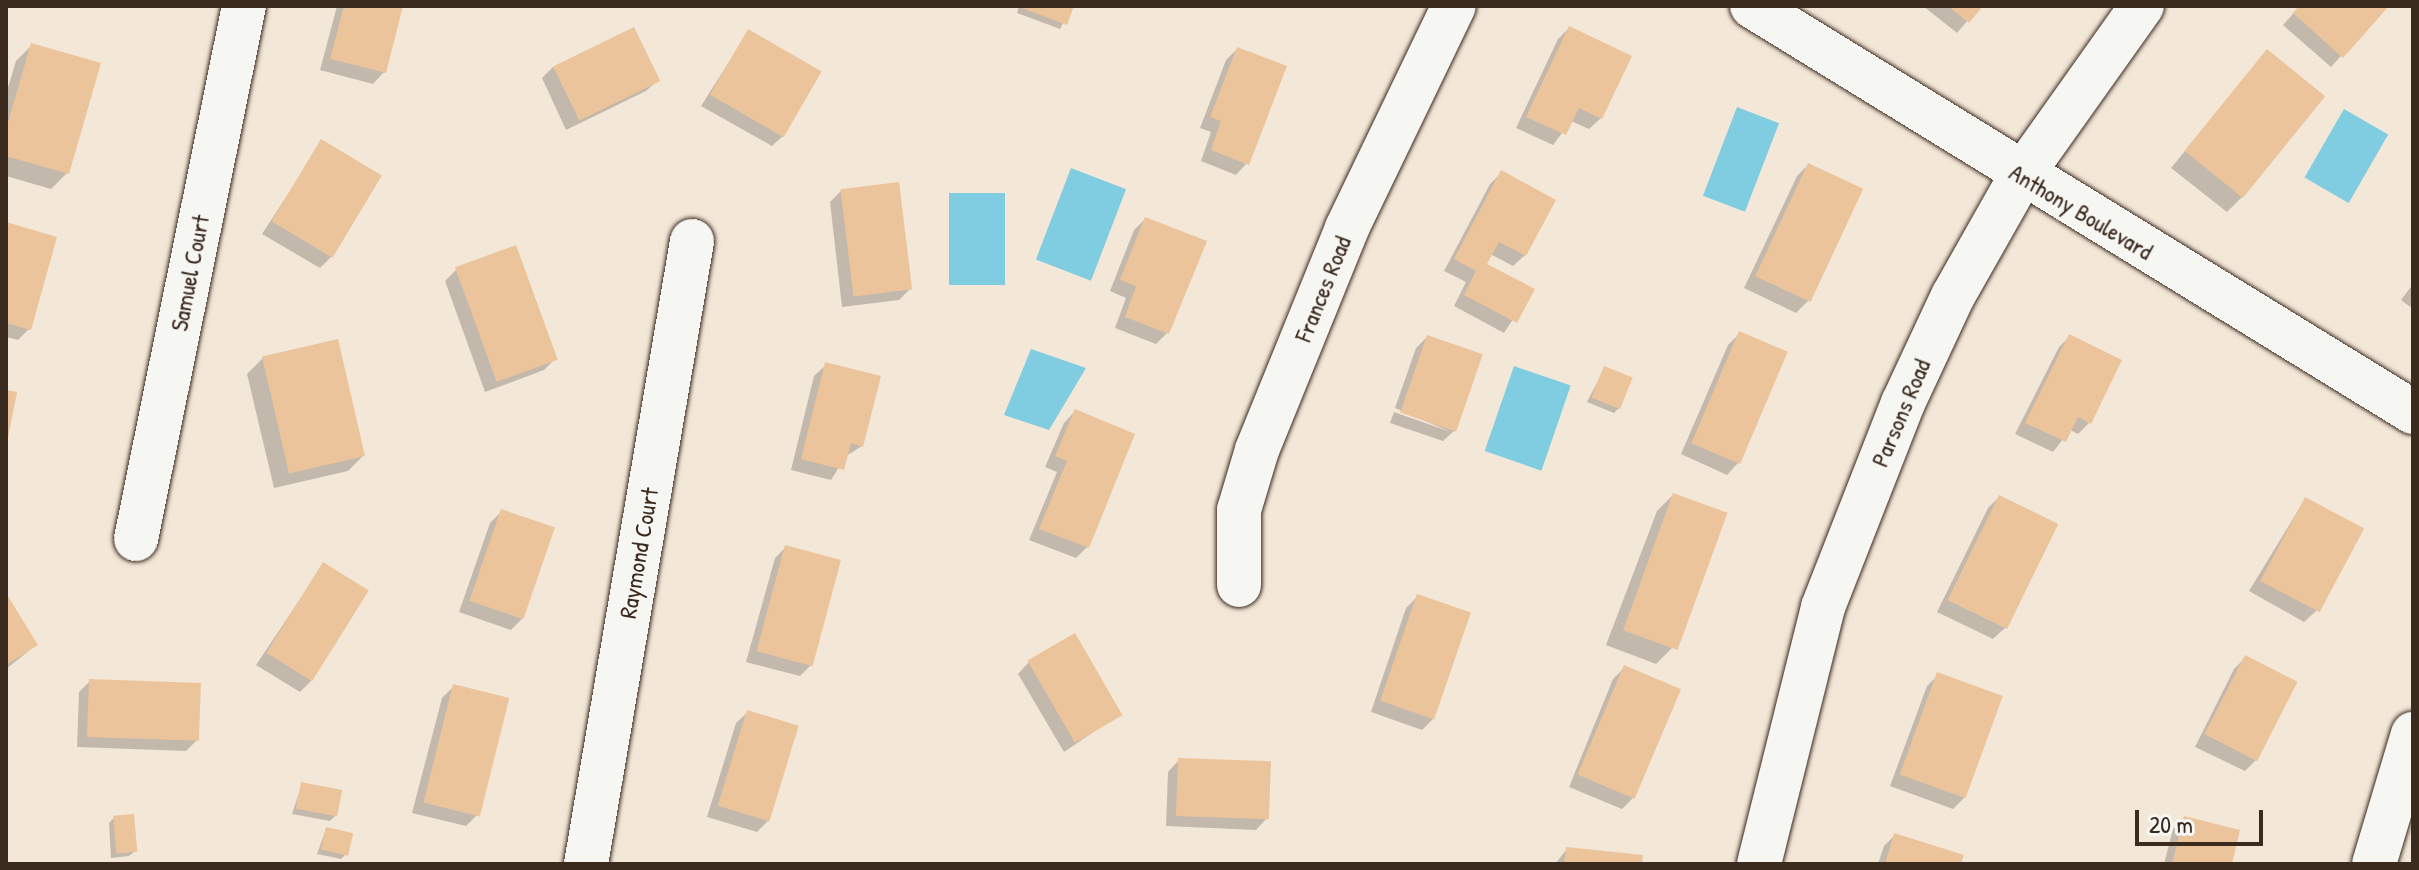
<!DOCTYPE html>
<style>
body{margin:0}
#map{position:relative;width:2419px;height:870px;overflow:hidden;background:#f3e7d8;font-family:"Patrick Hand",sans-serif}
div>[style]{position:absolute}
.water>*{inset:0;background:#80cce0;transform-origin:0 0}
.shadow>*{inset:0;background:#0003}
.building>*{inset:0;background:#ebc49b;transform-origin:0 0}
.roads{filter:drop-shadow(0 0 2px #3b2a1e) drop-shadow(0 0 2px #3b2a1e)}
.street>*{height:44px;margin:-22px;padding:0 22px;transform-origin:22px;border-radius:22px;background:#f6f6f2}
.secondary>*{height:44px;margin:-22px;padding:0 22px;transform-origin:22px;border-radius:22px;background:#f6f6f2}
span{translate:-50% -50%;white-space:nowrap;text-align:center;line-height:1.15;-webkit-text-stroke:7px #f6f6f2;paint-order:stroke}
.street-label{font-size:24px;color:#3b2a1e}
.frame{position:absolute;inset:0;border:8px solid #3b2a1e;pointer-events:none}
.scale{position:absolute;left:2135px;top:810px;width:128px;height:36px;box-sizing:border-box;border:4px solid #3b2a1e;border-top:0;padding-left:10px;font-size:24px;line-height:28px;white-space:nowrap;color:#3b2a1e;-webkit-text-stroke:6px #f6f6f2;paint-order:stroke}
</style>
<div id="map">
<div class="water">
<i style="left:1737px;top:107px;width:45px;height:95px;rotate:21deg"></i>
<i style="left:2344px;top:109px;width:51px;height:79px;rotate:30deg"></i>
<i style="left:1071px;top:168px;width:59px;height:98px;rotate:21deg"></i>
<i style="left:949px;top:193px;width:56px;height:92px"></i>
<i style="clip-path:polygon(1031px 349px,1086px 368px,1049px 430px,1004px 415px)"></i>
<i style="left:1514px;top:366px;width:60px;height:90px;rotate:19deg"></i>
</div>
<div class="shadow">
<i style="clip-path:polygon(337px 6px,401px 6px,384px 72px,373px 84px,320px 70px)"></i>
<i style="clip-path:polygon(1019px 6px,1072px 6px,1060px 29px,1017px 13px)"></i>
<i style="clip-path:polygon(1923px 6px,1980px 6px,1957px 33px)"></i>
<i style="clip-path:polygon(2300px 6px,2386px 6px,2331px 67px,2283px 25px)"></i>
<i style="clip-path:polygon(1569px 28px,1601px 118px,1589px 129px,1571px 121px,1553px 145px,1516px 128px,1558px 39px)"></i>
<i style="clip-path:polygon(748px 32px,784px 135px,772px 146px,701px 106px)"></i>
<i style="clip-path:polygon(32px 45px,67px 173px,51px 189px,6px 176px,6px 94px,16px 61px)"></i>
<i style="clip-path:polygon(1237px 49px,1247px 163px,1236px 175px,1201px 161px,1211px 132px,1200px 128px,1226px 60px)"></i>
<i style="clip-path:polygon(2267px 51px,2243px 196px,2227px 212px,2171px 168px)"></i>
<i style="clip-path:polygon(553px 67px,658px 80px,646px 91px,566px 130px,542px 78px)"></i>
<i style="clip-path:polygon(322px 142px,331px 257px,320px 268px,262px 234px)"></i>
<i style="clip-path:polygon(1808px 165px,1808px 301px,1796px 313px,1744px 288px,1797px 176px)"></i>
<i style="clip-path:polygon(1501px 173px,1525px 255px,1513px 266px,1490px 254px,1484px 265px,1532px 290px,1504px 333px,1454px 306px,1466px 282px,1444px 271px,1490px 184px)"></i>
<i style="clip-path:polygon(841px 191px,910px 289px,899px 300px,842px 307px,830px 202px)"></i>
<i style="clip-path:polygon(1145px 219px,1168px 332px,1156px 344px,1115px 328px,1126px 298px,1110px 291px,1134px 230px)"></i>
<i style="clip-path:polygon(6px 225px,29px 329px,18px 340px,6px 337px)"></i>
<i style="clip-path:polygon(456px 270px,555px 359px,544px 370px,485px 392px,445px 281px)"></i>
<i style="clip-path:polygon(2413px 284px,2413px 309px,2401px 300px)"></i>
<i style="clip-path:polygon(1739px 334px,1786px 353px,1738px 463px,1727px 475px,1681px 454px,1728px 345px)"></i>
<i style="clip-path:polygon(2070px 336px,2089px 423px,2078px 434px,2070px 430px,2053px 452px,2015px 434px,2059px 347px)"></i>
<i style="clip-path:polygon(1427px 337px,1455px 430px,1443px 441px,1390px 423px,1394px 412px,1451px 432px,1395px 408px,1416px 348px)"></i>
<i style="clip-path:polygon(263px 358px,364px 455px,348px 471px,274px 488px,247px 374px)"></i>
<i style="clip-path:polygon(826px 365px,862px 446px,846px 456px,831px 480px,791px 470px,814px 376px)"></i>
<i style="clip-path:polygon(1604px 369px,1619px 408px,1614px 413px,1587px 402px)"></i>
<i style="clip-path:polygon(1075px 411px,1087px 547px,1076px 558px,1029px 540px,1057px 472px,1045px 467px,1064px 423px)"></i>
<i style="clip-path:polygon(1673px 495px,1672px 648px,1656px 664px,1606px 645px,1657px 511px)"></i>
<i style="clip-path:polygon(1999px 497px,2005px 628px,1993px 639px,1937px 612px,1988px 508px)"></i>
<i style="clip-path:polygon(2305px 499px,2316px 611px,2304px 622px,2249px 591px)"></i>
<i style="clip-path:polygon(501px 512px,522px 619px,511px 630px,459px 612px,490px 523px)"></i>
<i style="clip-path:polygon(786px 547px,811px 665px,800px 676px,746px 662px,775px 558px)"></i>
<i style="clip-path:polygon(323px 565px,311px 681px,300px 692px,256px 665px)"></i>
<i style="clip-path:polygon(6px 596px,36px 645px,6px 669px)"></i>
<i style="clip-path:polygon(1417px 597px,1434px 718px,1422px 730px,1371px 712px,1406px 608px)"></i>
<i style="clip-path:polygon(2245px 658px,2256px 760px,2245px 771px,2195px 747px,2234px 669px)"></i>
<i style="clip-path:polygon(1029px 662px,1120px 714px,1064px 752px,1018px 674px)"></i>
<i style="clip-path:polygon(1624px 668px,1633px 798px,1622px 809px,1569px 787px,1613px 679px)"></i>
<i style="clip-path:polygon(1938px 675px,1964px 798px,1953px 809px,1890px 786px,1927px 686px)"></i>
<i style="clip-path:polygon(90px 681px,197px 740px,186px 751px,77px 747px,79px 692px)"></i>
<i style="clip-path:polygon(454px 686px,477px 815px,466px 826px,412px 813px,442px 698px)"></i>
<i style="clip-path:polygon(748px 712px,768px 821px,757px 832px,707px 817px,736px 723px)"></i>
<i style="clip-path:polygon(1179px 760px,1267px 818px,1256px 830px,1166px 826px,1168px 772px)"></i>
<i style="clip-path:polygon(302px 784px,335px 816px,330px 821px,292px 814px)"></i>
<i style="clip-path:polygon(114px 818px,135px 851px,129px 856px,111px 858px,109px 823px)"></i>
<i style="clip-path:polygon(2184px 818px,2230px 864px,2164px 864px,2173px 829px)"></i>
<i style="clip-path:polygon(326px 829px,346px 854px,341px 859px,317px 854px)"></i>
<i style="clip-path:polygon(1895px 835px,1959px 864px,1878px 864px,1884px 846px)"></i>
<i style="clip-path:polygon(1567px 849px,1640px 864px,1555px 864px)"></i>
</div>
<div class="building">
<i style="clip-path:polygon(344px 6px,403px 6px,386px 73px,330px 59px)"></i>
<i style="clip-path:polygon(1017px 6px,1074px 6px,1067px 25px)"></i>
<i style="clip-path:polygon(1948px 6px,1983px 6px,1969px 23px)"></i>
<i style="clip-path:polygon(2299px 6px,2389px 6px,2343px 58px,2293px 13px)"></i>
<i style="clip-path:polygon(1569px 26px,1632px 56px,1602px 119px,1579px 108px,1566px 135px,1526px 117px)"></i>
<i style="left:634px;top:27px;width:60px;height:90px;rotate:64deg"></i>
<i style="left:748px;top:29px;width:85px;height:76px;rotate:30deg"></i>
<i style="clip-path:polygon(31px 43px,101px 63px,69px 174px,6px 156px,6px 129px)"></i>
<i style="clip-path:polygon(1237px 47px,1287px 66px,1249px 165px,1211px 150px,1221px 121px,1210px 117px)"></i>
<i style="left:2267px;top:49px;width:75px;height:131px;rotate:39deg"></i>
<i style="left:321px;top:139px;width:71px;height:96px;rotate:31deg"></i>
<i style="left:1808px;top:163px;width:61px;height:125px;rotate:25deg"></i>
<i style="clip-path:polygon(1501px 170px,1556px 200px,1526px 256px,1499px 242px,1487px 264px,1535px 289px,1517px 323px,1464px 295px,1476px 271px,1454px 259px)"></i>
<i style="left:899px;top:182px;width:108px;height:59px;rotate:83deg"></i>
<i style="clip-path:polygon(1145px 217px,1207px 241px,1169px 334px,1125px 317px,1136px 286px,1120px 280px)"></i>
<i style="clip-path:polygon(6px 222px,57px 237px,31px 330px,6px 323px)"></i>
<i style="left:516px;top:245px;width:122px;height:65px;rotate:70deg"></i>
<i style="left:1739px;top:331px;width:53px;height:122px;rotate:23deg"></i>
<i style="clip-path:polygon(2069px 334px,2122px 360px,2091px 424px,2078px 417px,2066px 442px,2025px 423px)"></i>
<i style="left:1427px;top:335px;width:59px;height:82px;rotate:19deg"></i>
<i style="left:338px;top:339px;width:120px;height:78px;rotate:77deg"></i>
<i style="clip-path:polygon(825px 362px,881px 376px,863px 447px,851px 443px,844px 470px,801px 459px)"></i>
<i style="left:1604px;top:366px;width:31px;height:34px;rotate:22deg"></i>
<i style="clip-path:polygon(6px 390px,17px 392px,7px 443px,6px 442px)"></i>
<i style="clip-path:polygon(1075px 409px,1135px 434px,1089px 548px,1039px 529px,1067px 461px,1055px 456px)"></i>
<i style="left:1673px;top:493px;width:58px;height:146px;rotate:20deg"></i>
<i style="left:1999px;top:495px;width:66px;height:117px;rotate:26deg"></i>
<i style="left:2305px;top:497px;width:67px;height:95px;rotate:28deg"></i>
<i style="left:501px;top:509px;width:57px;height:97px;rotate:19deg"></i>
<i style="left:785px;top:545px;width:58px;height:110px;rotate:15deg"></i>
<i style="left:323px;top:562px;width:54px;height:107px;rotate:32deg"></i>
<i style="clip-path:polygon(6px 593px,38px 645px,6px 665px)"></i>
<i style="left:1417px;top:594px;width:57px;height:113px;rotate:19deg"></i>
<i style="left:1075px;top:633px;width:95px;height:55px;rotate:60deg"></i>
<i style="left:2245px;top:655px;width:59px;height:89px;rotate:27deg"></i>
<i style="left:1624px;top:665px;width:62px;height:119px;rotate:23deg"></i>
<i style="left:1937px;top:672px;width:70px;height:109px;rotate:20deg"></i>
<i style="left:89px;top:679px;width:112px;height:58px;rotate:2deg"></i>
<i style="left:453px;top:684px;width:58px;height:122px;rotate:14deg"></i>
<i style="left:747px;top:710px;width:54px;height:100px;rotate:17deg"></i>
<i style="left:1178px;top:758px;width:93px;height:58px;rotate:2deg"></i>
<i style="left:301px;top:782px;width:42px;height:27px;rotate:11deg"></i>
<i style="left:134px;top:814px;width:38px;height:21px;rotate:85deg"></i>
<i style="clip-path:polygon(2184px 816px,2240px 830px,2232px 864px,2172px 864px)"></i>
<i style="left:326px;top:827px;width:28px;height:23px;rotate:13deg"></i>
<i style="clip-path:polygon(1894px 833px,1964px 855px,1961px 864px,1885px 864px)"></i>
<i style="clip-path:polygon(1566px 847px,1643px 855px,1642px 864px,1564px 864px)"></i>
</div>
<div class="roads">
<div class="street">
<i style="left:1752px;top:6px;width:776px;rotate:31.56deg"></i>
<i style="left:136px;top:539px;width:544px;rotate:-78.55deg"></i>
<i style="left:1239px;top:585px;width:75px;rotate:-90deg"></i>
<i style="left:1239px;top:510px;width:63px;rotate:-73.3deg"></i>
<i style="left:1257px;top:450px;width:240px;rotate:-67.9deg"></i>
<i style="left:1347px;top:228px;width:246px;rotate:-64.3deg"></i>
<i style="left:586px;top:864px;width:632px;rotate:-80.34deg"></i>
<i style="left:1759px;top:864px;width:265px;rotate:-76deg"></i>
<i style="left:1823px;top:607px;width:219px;rotate:-68.6deg"></i>
<i style="left:1903px;top:403px;width:118px;rotate:-65deg"></i>
<i style="left:1953px;top:296px;width:138px;rotate:-60.5deg"></i>
<i style="left:2021px;top:176px;width:209px;rotate:-54.6deg"></i>
</div>
<div class="secondary">
<i style="left:2374px;top:864px;width:136px;rotate:-73.3deg"></i>
</div>
</div>
<div class="street-label">
<span style="left:2081px;top:212px;rotate:31deg">Anthony Boulevard</span>
<span style="left:190px;top:273px;rotate:-79deg">Samuel Court</span>
<span style="left:1323px;top:289px;rotate:-68deg">Frances Road</span>
<span style="left:1901px;top:413px;rotate:-67deg">Parsons Road</span>
<span style="left:639px;top:553px;rotate:-80deg">Raymond Court</span>
</div>
<div class="frame"></div>
<div class="scale">20 m</div>
</div>
